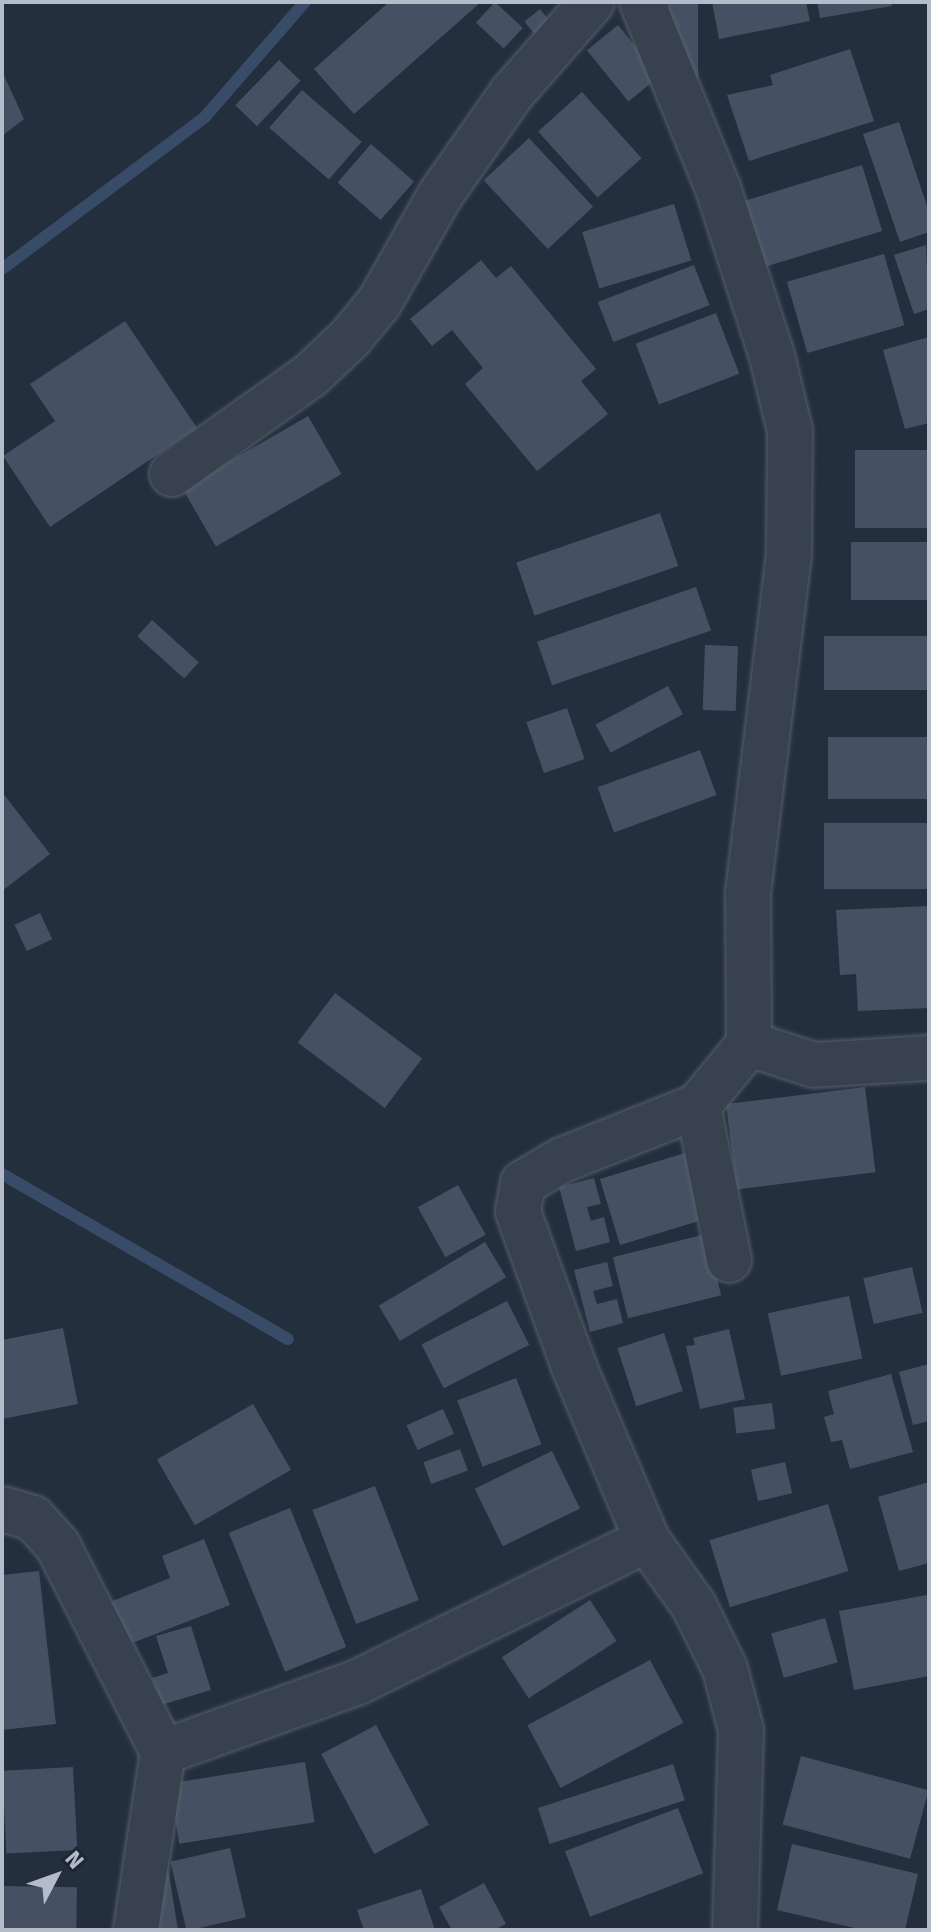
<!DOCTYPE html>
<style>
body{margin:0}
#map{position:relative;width:931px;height:1932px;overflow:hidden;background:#242f3e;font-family:"Fira Sans",sans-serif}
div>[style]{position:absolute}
.stream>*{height:12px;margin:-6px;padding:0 6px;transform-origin:6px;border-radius:6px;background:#394c67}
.building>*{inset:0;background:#455162;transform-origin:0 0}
.roads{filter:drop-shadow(0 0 2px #565f6c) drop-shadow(0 0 2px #565f6c)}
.minor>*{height:44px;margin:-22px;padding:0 22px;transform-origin:22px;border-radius:22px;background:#38414e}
span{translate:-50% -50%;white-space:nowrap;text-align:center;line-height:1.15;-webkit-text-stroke:8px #1d2633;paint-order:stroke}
.frame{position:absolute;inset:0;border:4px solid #b4bcc9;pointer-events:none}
.north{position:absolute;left:16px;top:1836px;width:80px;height:80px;-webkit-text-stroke:6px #1d2633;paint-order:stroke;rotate:49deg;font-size:22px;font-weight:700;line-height:32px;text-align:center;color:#b4bcc9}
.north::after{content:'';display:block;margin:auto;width:28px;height:36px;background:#b4bcc9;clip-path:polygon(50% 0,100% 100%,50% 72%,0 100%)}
</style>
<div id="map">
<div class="stream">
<i style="left:2px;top:269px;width:252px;rotate:-36.8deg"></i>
<i style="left:204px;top:118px;width:154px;rotate:-49deg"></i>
<i style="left:2px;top:1174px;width:330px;rotate:30deg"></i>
</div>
<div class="building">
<i style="clip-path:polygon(389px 2px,481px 2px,354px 114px,314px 69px)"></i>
<i style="left:495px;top:2px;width:38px;height:28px;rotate:43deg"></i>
<i style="left:669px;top:2px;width:29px;height:97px"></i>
<i style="clip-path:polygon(712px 2px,806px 2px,810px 21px,719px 39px)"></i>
<i style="clip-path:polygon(817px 2px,891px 2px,892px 6px,820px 18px)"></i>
<i style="left:540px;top:9px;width:21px;height:20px;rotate:51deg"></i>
<i style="left:618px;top:25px;width:66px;height:40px;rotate:51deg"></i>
<i style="clip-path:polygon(850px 49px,874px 121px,749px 161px,727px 95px,773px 85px,770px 75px)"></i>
<i style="left:279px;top:60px;width:30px;height:63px;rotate:44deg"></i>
<i style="clip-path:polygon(2px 71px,24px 119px,2px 136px)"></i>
<i style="left:302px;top:90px;width:79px;height:50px;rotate:41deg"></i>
<i style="left:582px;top:92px;width:89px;height:59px;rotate:48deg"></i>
<i style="clip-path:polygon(899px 122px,929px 212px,929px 232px,900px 242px,863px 134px)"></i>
<i style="left:529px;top:138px;width:94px;height:62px;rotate:47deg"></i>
<i style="left:371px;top:144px;width:57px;height:51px;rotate:41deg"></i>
<i style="left:862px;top:165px;width:69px;height:126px;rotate:73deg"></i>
<i style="left:674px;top:204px;width:59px;height:96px;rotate:73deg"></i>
<i style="clip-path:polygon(926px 245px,929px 309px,914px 314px,894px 255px)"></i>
<i style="left:884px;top:254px;width:74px;height:101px;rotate:74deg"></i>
<i style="clip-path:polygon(481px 260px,496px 278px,511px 266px,596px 369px,581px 381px,608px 414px,537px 471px,465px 384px,483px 368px,452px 330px,432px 346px,410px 319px)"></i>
<i style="left:694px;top:265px;width:43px;height:103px;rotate:69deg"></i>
<i style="left:716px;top:313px;width:65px;height:86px;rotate:69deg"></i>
<i style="clip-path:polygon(125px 321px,197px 428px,50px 527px,3px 456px,55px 421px,30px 384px)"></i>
<i style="clip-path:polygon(929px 337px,929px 423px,905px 429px,883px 350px)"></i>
<i style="left:308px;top:416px;width:67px;height:145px;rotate:60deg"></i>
<i style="left:929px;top:450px;width:78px;height:74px;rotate:90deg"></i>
<i style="left:660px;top:513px;width:56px;height:152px;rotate:71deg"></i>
<i style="left:929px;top:542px;width:58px;height:78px;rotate:90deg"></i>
<i style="left:696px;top:587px;width:46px;height:168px;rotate:71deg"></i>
<i style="left:152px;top:620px;width:63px;height:22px;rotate:42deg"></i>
<i style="left:929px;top:636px;width:54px;height:105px;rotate:90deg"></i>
<i style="left:705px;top:645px;width:33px;height:65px;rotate:2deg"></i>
<i style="left:668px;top:686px;width:32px;height:82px;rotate:62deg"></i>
<i style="left:567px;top:708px;width:54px;height:43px;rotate:71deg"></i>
<i style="left:929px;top:737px;width:62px;height:101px;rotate:90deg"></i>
<i style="left:700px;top:750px;width:48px;height:109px;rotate:70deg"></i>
<i style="clip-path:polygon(2px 792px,50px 854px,2px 891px)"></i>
<i style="left:929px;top:823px;width:66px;height:105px;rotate:90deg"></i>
<i style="clip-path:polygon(929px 906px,929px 1008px,858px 1011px,856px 974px,840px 975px,836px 910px)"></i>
<i style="left:40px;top:913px;width:29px;height:28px;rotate:65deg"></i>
<i style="left:335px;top:993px;width:109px;height:62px;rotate:37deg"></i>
<i style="left:865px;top:1087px;width:86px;height:140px;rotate:83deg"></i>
<i style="left:685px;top:1153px;width:69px;height:89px;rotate:73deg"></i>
<i style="clip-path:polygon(594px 1178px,601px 1204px,587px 1207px,591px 1221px,604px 1217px,610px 1242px,576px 1251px,559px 1187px)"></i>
<i style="left:458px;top:1185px;width:57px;height:46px;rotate:61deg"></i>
<i style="left:706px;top:1234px;width:63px;height:96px;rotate:76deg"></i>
<i style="left:485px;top:1242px;width:41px;height:124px;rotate:59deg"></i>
<i style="clip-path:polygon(607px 1262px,613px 1286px,593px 1291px,597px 1304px,617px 1299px,623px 1323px,590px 1332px,574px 1270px)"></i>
<i style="left:912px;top:1267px;width:47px;height:50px;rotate:77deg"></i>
<i style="left:849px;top:1296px;width:64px;height:83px;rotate:78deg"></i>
<i style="left:507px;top:1301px;width:49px;height:96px;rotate:63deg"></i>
<i style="clip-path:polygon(63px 1328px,78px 1404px,2px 1419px,2px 1340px)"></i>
<i style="clip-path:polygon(729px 1329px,745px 1399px,700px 1409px,686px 1346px,695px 1345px,693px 1338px)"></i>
<i style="left:664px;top:1333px;width:61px;height:49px;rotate:72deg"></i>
<i style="clip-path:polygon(929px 1364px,929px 1421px,913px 1425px,899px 1372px)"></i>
<i style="clip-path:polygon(891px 1374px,913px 1452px,850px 1469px,842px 1440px,831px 1442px,824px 1417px,834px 1414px,828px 1391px)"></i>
<i style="left:516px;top:1378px;width:71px;height:63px;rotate:69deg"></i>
<i style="left:772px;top:1403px;width:26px;height:39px;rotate:83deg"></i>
<i style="left:253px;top:1404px;width:76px;height:111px;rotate:60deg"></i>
<i style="left:443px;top:1409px;width:27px;height:40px;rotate:66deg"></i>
<i style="left:460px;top:1449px;width:23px;height:39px;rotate:70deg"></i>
<i style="left:552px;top:1451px;width:64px;height:86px;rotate:64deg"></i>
<i style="left:785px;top:1462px;width:32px;height:35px;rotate:77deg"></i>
<i style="clip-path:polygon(929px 1482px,929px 1563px,899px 1571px,878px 1497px)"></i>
<i style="left:375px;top:1486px;width:122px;height:67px;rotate:69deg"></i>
<i style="left:828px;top:1504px;width:70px;height:124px;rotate:73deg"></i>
<i style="left:290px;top:1508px;width:150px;height:66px;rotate:68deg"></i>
<i style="clip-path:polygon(204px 1539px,230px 1605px,127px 1645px,110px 1602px,170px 1578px,162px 1556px)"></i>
<i style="clip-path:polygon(39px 1571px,56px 1724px,2px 1730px,2px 1575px)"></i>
<i style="clip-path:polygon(927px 1595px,929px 1676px,854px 1690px,839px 1611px)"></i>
<i style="left:590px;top:1600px;width:49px;height:105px;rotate:57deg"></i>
<i style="left:825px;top:1618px;width:46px;height:56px;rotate:74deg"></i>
<i style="clip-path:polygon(191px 1626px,211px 1690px,161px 1705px,152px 1678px,168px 1673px,156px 1636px)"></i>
<i style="left:650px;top:1660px;width:71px;height:139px;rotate:62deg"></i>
<i style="left:376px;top:1725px;width:113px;height:62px;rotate:62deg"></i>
<i style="left:801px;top:1756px;width:132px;height:71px;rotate:15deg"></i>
<i style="left:305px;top:1762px;width:61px;height:137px;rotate:81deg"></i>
<i style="left:673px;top:1764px;width:38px;height:142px;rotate:72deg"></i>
<i style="left:73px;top:1767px;width:83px;height:71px;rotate:87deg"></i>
<i style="left:678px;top:1808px;width:70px;height:121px;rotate:69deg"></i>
<i style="clip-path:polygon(792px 1844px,918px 1874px,905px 1930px,863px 1930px,777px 1910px)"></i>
<i style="left:230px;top:1848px;width:71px;height:61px;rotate:77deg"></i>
<i style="clip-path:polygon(167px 1862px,178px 1930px,152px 1930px)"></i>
<i style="clip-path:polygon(484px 1883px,506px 1924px,494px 1930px,452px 1930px,439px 1907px)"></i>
<i style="left:2px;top:1886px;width:75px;height:44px;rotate:1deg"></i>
<i style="clip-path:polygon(421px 1889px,435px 1930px,364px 1930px,357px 1910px)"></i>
</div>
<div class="roads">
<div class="minor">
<i style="left:642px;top:2px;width:201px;rotate:67.8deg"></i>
<i style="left:718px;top:188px;width:176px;rotate:72.2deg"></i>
<i style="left:772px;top:356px;width:77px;rotate:76.5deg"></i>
<i style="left:790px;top:431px;width:123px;rotate:90.5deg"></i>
<i style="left:789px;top:554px;width:342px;rotate:96.9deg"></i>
<i style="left:748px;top:894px;width:150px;rotate:89.6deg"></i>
<i style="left:749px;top:1044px;width:80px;rotate:129.4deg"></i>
<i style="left:698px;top:1106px;width:146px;rotate:158.3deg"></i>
<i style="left:562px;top:1160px;width:45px;rotate:149.5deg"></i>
<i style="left:523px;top:1183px;width:29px;rotate:100deg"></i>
<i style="left:518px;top:1212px;width:165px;rotate:70.1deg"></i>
<i style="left:574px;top:1367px;width:188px;rotate:67.1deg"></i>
<i style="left:647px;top:1540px;width:81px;rotate:54.5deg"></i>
<i style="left:694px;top:1606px;width:70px;rotate:63.8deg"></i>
<i style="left:725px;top:1669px;width:63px;rotate:75.3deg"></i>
<i style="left:741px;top:1730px;width:200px;rotate:91.7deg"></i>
<i style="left:172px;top:474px;width:172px;rotate:-35.5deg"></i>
<i style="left:312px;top:374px;width:52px;rotate:-43.5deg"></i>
<i style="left:350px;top:338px;width:45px;rotate:-50.4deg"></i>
<i style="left:379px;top:303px;width:125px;rotate:-60.4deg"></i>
<i style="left:441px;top:194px;width:123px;rotate:-54.9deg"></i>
<i style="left:512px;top:93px;width:121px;rotate:-48.7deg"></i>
<i style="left:749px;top:1044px;width:68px;rotate:17.9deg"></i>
<i style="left:814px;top:1065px;width:115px;rotate:-3.5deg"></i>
<i style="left:698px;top:1106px;width:157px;rotate:78.6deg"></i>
<i style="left:2px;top:1509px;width:32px;rotate:16deg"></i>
<i style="left:33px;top:1518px;width:38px;rotate:48deg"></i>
<i style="left:58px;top:1546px;width:231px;rotate:63deg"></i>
<i style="left:163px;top:1752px;width:207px;rotate:-19.7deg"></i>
<i style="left:358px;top:1682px;width:322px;rotate:-26.2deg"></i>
<i style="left:136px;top:1930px;width:180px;rotate:-81.4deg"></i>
</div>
</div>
<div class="frame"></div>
<div class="north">N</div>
</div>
